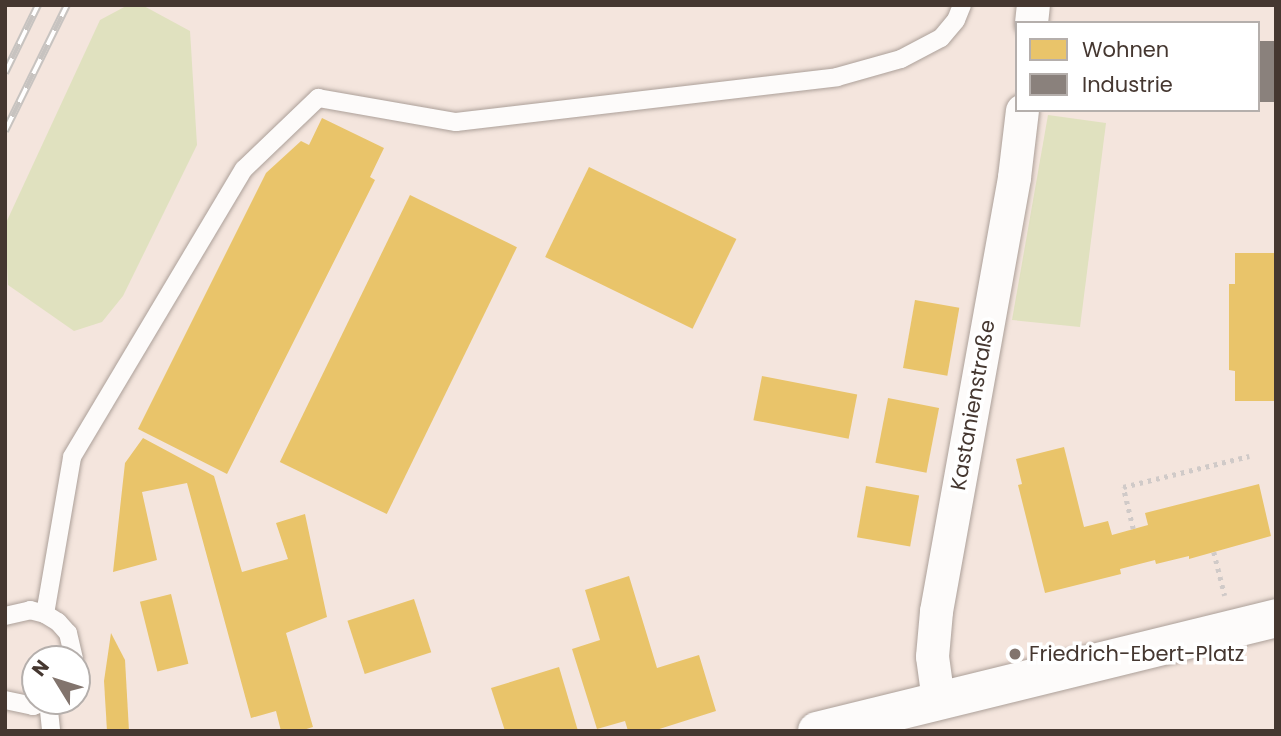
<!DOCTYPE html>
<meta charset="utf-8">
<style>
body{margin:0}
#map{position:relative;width:1281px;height:736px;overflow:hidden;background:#f4e5dd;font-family:Poppins,sans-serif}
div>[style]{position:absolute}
.green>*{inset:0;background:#e0e1bf}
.homes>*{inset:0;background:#e9c46a;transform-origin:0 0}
.industry>*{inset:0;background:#8a817c;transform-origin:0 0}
.path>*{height:4.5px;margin-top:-2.25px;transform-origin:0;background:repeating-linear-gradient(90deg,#d0cac8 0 3.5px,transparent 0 8.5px)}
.roads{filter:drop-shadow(0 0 2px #aca099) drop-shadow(0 0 2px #aca099)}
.service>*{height:18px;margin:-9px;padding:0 9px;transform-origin:9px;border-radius:9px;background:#fdfbfa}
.minor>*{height:33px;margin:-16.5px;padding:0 16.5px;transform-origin:16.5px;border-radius:16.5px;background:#fdfbfa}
.primary>*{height:38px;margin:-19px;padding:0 19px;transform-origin:19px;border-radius:19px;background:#fdfbfa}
.rail>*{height:8px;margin-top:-4px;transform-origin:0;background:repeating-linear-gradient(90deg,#fff 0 16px,#c7c3c0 0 32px);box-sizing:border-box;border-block:2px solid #c7c3c0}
.dots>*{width:19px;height:19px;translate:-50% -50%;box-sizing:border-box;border:4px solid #fff;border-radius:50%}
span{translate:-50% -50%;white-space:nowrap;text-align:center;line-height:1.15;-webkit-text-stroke:7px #fff;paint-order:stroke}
.street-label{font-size:21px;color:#453730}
.poi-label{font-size:21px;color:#453730}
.left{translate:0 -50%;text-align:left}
.frame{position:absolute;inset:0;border:7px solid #453730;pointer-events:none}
.legend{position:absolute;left:1015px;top:21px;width:245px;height:91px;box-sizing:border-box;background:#fff;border:2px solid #b5afac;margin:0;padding:9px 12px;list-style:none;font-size:21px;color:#453730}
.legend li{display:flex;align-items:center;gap:14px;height:35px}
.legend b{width:35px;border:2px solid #b5afac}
.north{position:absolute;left:21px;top:645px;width:70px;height:70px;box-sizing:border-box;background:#fff;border:2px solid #b5afac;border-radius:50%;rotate:308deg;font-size:19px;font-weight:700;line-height:28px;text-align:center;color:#453730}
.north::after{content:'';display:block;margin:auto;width:24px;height:32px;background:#82746d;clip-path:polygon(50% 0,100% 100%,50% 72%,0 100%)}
</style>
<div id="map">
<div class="green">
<i style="clip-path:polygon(128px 5px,142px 5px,190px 31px,197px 145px,123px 296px,102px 322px,74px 331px,8px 285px,5px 225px,100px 20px)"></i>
<i style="clip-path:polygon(1048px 115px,1106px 123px,1080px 327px,1012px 320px)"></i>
</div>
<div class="homes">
<i style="clip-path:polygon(322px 118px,384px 148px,370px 177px,375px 180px,227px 474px,138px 429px,266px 173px,301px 141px,309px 145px)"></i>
<i style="left:589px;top:167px;width:164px;height:100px;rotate:26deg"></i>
<i style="left:410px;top:195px;width:119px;height:297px;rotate:26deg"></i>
<i style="clip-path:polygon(1235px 253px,1276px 253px,1276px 401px,1235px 401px,1235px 371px,1229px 370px,1229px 284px,1235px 284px)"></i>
<i style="left:915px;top:300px;width:45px;height:69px;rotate:10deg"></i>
<i style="left:762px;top:376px;width:97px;height:45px;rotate:11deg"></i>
<i style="left:888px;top:398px;width:52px;height:66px;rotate:11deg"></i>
<i style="clip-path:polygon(143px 438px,214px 476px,242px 572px,288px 559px,276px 523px,305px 514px,327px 617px,286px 633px,313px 727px,300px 731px,281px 731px,276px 711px,251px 718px,187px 483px,142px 492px,157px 560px,113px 572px,125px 463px)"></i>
<i style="clip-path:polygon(1064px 447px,1084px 527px,1108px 521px,1112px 535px,1148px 525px,1145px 513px,1259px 484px,1271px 536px,1189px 559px,1189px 556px,1156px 564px,1155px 560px,1120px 569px,1121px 574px,1045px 593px,1018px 485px,1022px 484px,1016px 459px)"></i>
<i style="left:866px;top:486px;width:54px;height:52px;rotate:10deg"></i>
<i style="clip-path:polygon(629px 576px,657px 668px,699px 655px,716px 711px,653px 731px,628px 731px,625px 721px,597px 729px,572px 649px,600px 640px,585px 590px)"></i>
<i style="left:171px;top:594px;width:72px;height:32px;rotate:76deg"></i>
<i style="left:414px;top:599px;width:56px;height:70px;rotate:72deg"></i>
<i style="clip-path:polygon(111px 633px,125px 660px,129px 731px,107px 731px,104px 681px)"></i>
<i style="clip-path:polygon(559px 667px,578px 731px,505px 731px,491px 688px)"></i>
</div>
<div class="industry">
<i style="left:1258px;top:41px;width:18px;height:61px"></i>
</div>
<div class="path">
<i style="left:1133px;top:529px;width:43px;rotate:-103.4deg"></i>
<i style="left:1123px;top:487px;width:130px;rotate:-13.8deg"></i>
<i style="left:1214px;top:552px;width:45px;rotate:76deg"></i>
</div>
<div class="roads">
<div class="service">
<i style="left:45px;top:614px;width:159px;rotate:-80.2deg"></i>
<i style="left:72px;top:457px;width:335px;rotate:-59.2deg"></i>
<i style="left:244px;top:169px;width:103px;rotate:-43.8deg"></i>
<i style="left:318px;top:98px;width:140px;rotate:9.9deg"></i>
<i style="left:456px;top:122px;width:384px;rotate:-6.7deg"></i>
<i style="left:837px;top:77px;width:66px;rotate:-15.7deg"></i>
<i style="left:901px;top:59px;width:45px;rotate:-27.7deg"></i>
<i style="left:941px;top:38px;width:23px;rotate:-50deg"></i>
<i style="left:956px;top:20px;width:16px;rotate:-68deg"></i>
<i style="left:5px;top:616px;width:26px;rotate:-13deg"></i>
<i style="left:30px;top:610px;width:16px;rotate:15deg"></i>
<i style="left:45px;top:614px;width:15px;rotate:32deg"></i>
<i style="left:58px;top:622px;width:15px;rotate:48deg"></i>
<i style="left:68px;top:633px;width:27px;rotate:77deg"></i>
<i style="left:5px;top:700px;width:29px;rotate:12deg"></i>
<i style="left:33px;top:706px;width:15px;rotate:-20deg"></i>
<i style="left:48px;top:701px;width:30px;rotate:84deg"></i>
</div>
<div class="minor">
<i style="left:1031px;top:23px;width:18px;rotate:-84deg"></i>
<i style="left:938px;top:700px;width:44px;rotate:-97.8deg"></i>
<i style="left:932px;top:656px;width:45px;rotate:-84.9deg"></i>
<i style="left:936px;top:611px;width:441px;rotate:-79.8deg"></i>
<i style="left:1014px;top:177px;width:67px;rotate:-83.2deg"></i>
</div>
<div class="primary">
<i style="left:817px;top:731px;width:473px;rotate:-13.8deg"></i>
</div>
</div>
<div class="rail">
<i style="left:5px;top:73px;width:76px;rotate:-64.1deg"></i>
<i style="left:5px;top:131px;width:140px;rotate:-63.8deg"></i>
</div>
<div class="dots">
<i style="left:1015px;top:654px;background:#82746d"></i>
</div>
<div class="street-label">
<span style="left:973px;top:405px;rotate:-80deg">Kastanienstraße</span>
</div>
<div class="poi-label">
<span class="left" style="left:1029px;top:654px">Friedrich-Ebert-Platz</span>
</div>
<div class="frame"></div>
<ul class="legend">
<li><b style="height:19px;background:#e9c46a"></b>Wohnen</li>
<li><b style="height:19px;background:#8a817c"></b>Industrie</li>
</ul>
<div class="north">N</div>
</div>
